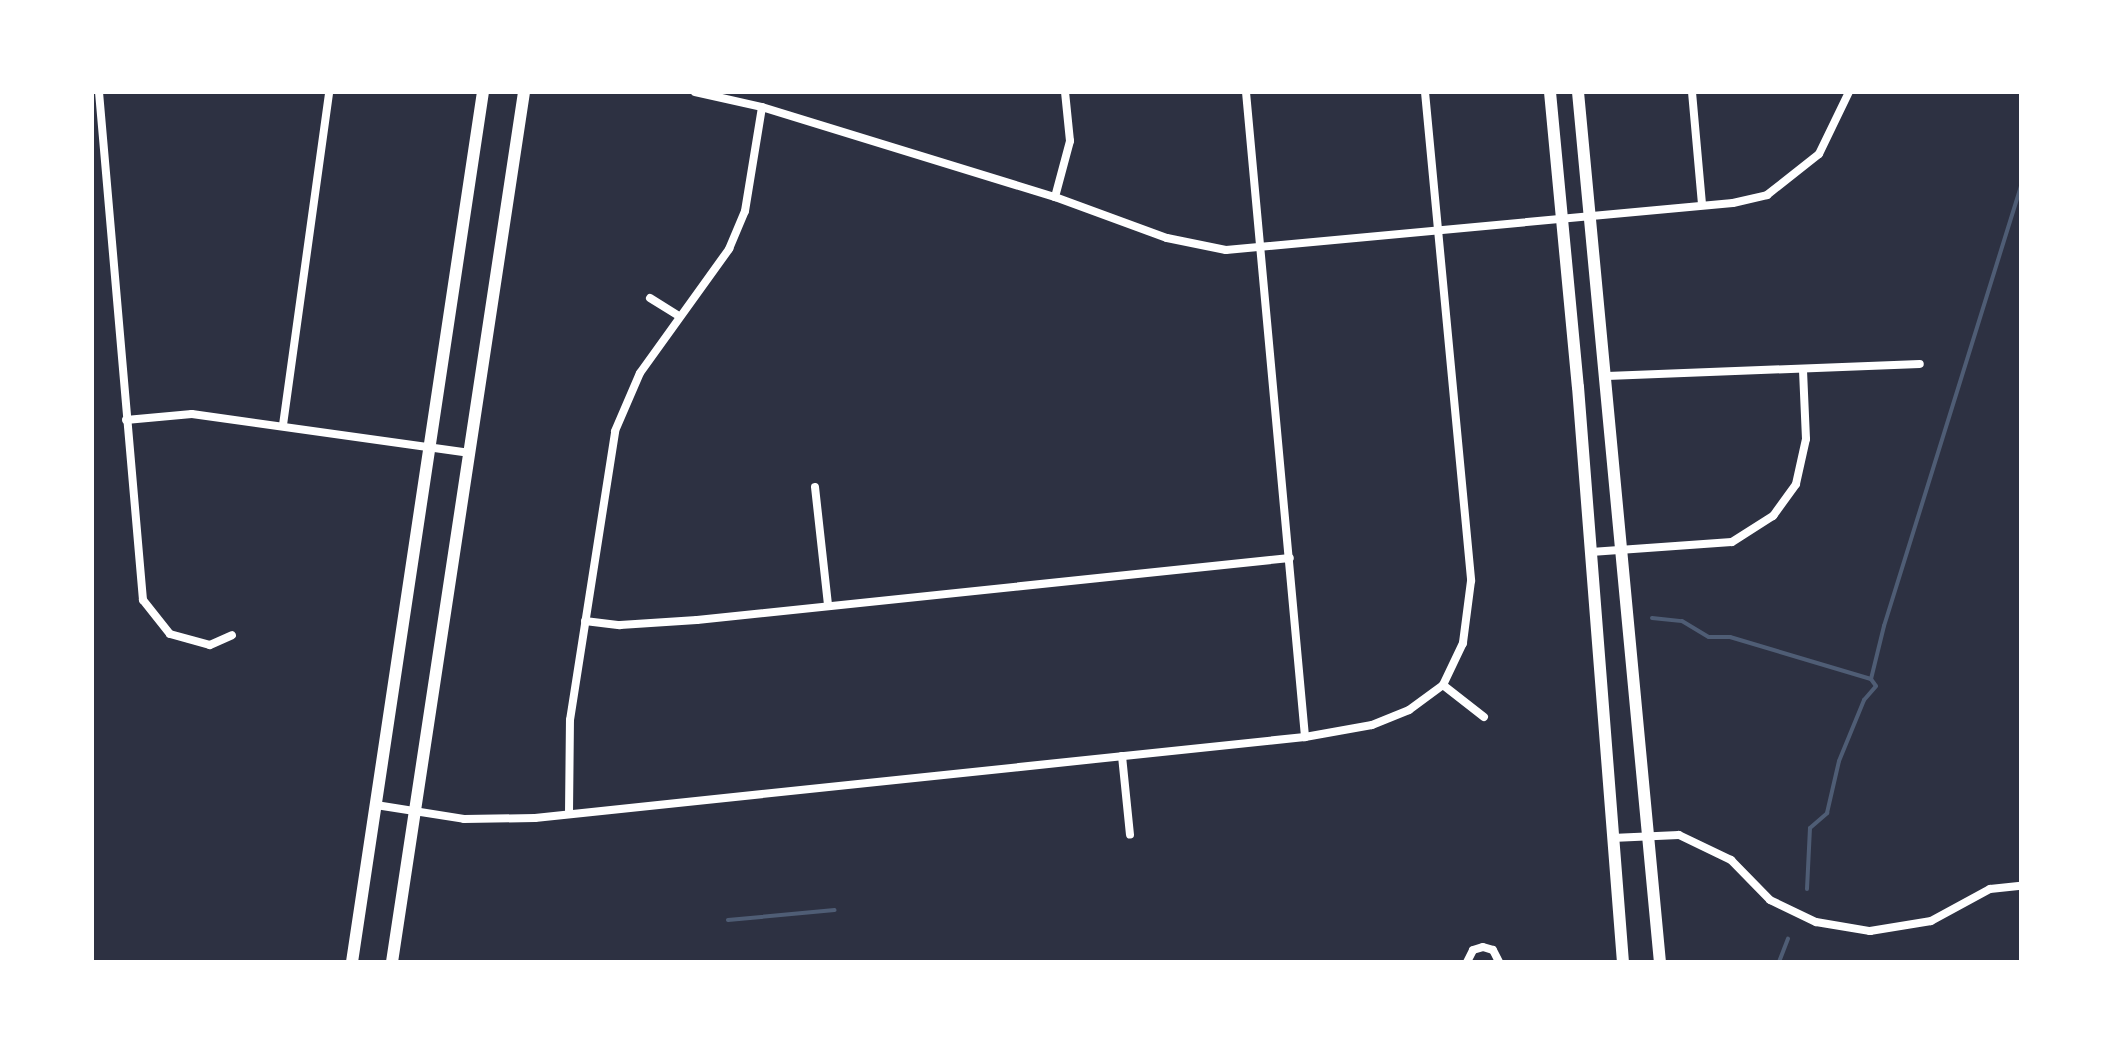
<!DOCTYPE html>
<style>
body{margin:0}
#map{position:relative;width:2113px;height:1054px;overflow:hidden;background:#2d3142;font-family:"Noto Sans",sans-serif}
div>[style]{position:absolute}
.stream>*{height:4px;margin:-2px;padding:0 2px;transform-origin:2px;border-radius:2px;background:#4f5d75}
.minor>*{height:8px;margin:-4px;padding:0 4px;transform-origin:4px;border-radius:4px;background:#fff}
.primary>*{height:12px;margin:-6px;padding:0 6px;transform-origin:6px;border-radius:6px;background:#fff}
span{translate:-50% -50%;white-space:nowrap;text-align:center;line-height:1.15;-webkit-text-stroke:8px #fff;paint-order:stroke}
.frame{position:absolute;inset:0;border:94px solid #fff;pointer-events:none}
</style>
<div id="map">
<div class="stream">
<i style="left:1652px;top:618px;width:30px;rotate:6deg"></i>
<i style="left:1682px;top:621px;width:31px;rotate:31deg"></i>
<i style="left:1709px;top:637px;width:21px"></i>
<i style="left:1730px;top:637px;width:147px;rotate:16.6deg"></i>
<i style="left:1807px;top:889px;width:61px;rotate:-87.2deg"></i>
<i style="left:1810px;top:828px;width:23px;rotate:-41deg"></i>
<i style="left:1827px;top:813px;width:53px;rotate:-77deg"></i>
<i style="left:1839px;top:761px;width:66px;rotate:-67.7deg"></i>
<i style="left:1864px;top:700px;width:18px;rotate:-49deg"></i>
<i style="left:1876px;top:686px;width:9px;rotate:-126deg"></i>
<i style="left:1871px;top:679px;width:55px;rotate:-76.2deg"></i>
<i style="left:1884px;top:626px;width:462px;rotate:-72.7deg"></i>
<i style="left:728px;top:920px;width:107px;rotate:-5.3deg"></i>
<i style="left:1779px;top:962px;width:25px;rotate:-69deg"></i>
</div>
<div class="minor">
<i style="left:99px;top:92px;width:510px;rotate:85.05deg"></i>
<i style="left:143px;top:600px;width:43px;rotate:51.5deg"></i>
<i style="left:170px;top:634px;width:41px;rotate:15.4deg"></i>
<i style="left:210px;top:645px;width:24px;rotate:-24deg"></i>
<i style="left:695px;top:92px;width:69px;rotate:12.6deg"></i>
<i style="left:762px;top:107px;width:307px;rotate:17.1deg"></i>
<i style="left:1055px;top:197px;width:119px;rotate:20.1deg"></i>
<i style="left:1167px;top:238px;width:60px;rotate:11.5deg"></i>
<i style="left:1226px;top:250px;width:509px;rotate:-5.3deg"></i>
<i style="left:1733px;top:203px;width:35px;rotate:-13deg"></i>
<i style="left:1767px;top:195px;width:66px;rotate:-38.3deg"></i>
<i style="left:1819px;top:154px;width:69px;rotate:-64.2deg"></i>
<i style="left:1246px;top:92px;width:648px;rotate:84.77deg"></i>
<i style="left:1425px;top:92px;width:491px;rotate:84.6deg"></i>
<i style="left:1471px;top:581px;width:63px;rotate:97.4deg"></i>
<i style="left:1463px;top:643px;width:47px;rotate:115.5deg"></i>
<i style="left:1443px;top:685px;width:52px;rotate:38deg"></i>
<i style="left:1692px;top:92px;width:113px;rotate:84.9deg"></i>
<i style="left:1055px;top:197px;width:58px;rotate:-75deg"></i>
<i style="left:1070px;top:141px;width:49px;rotate:-95.8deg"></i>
<i style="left:650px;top:298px;width:32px;rotate:32deg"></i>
<i style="left:1607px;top:376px;width:313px;rotate:-2.2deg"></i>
<i style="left:126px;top:420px;width:66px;rotate:-5.2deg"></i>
<i style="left:192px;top:414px;width:279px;rotate:8deg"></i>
<i style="left:283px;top:425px;width:336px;rotate:-82.1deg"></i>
<i style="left:815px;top:487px;width:118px;rotate:83.7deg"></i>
<i style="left:1591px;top:552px;width:141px;rotate:-4.1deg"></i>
<i style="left:1732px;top:542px;width:49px;rotate:-32.4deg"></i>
<i style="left:1773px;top:516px;width:39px;rotate:-54deg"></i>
<i style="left:1796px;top:484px;width:46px;rotate:-77.5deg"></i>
<i style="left:1806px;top:439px;width:70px;rotate:-92.5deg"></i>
<i style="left:585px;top:621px;width:35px;rotate:7deg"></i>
<i style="left:620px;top:625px;width:77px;rotate:-3.7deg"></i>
<i style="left:697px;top:620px;width:596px;rotate:-5.97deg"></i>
<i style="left:1122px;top:756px;width:79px;rotate:84.2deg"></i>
<i style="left:376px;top:805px;width:89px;rotate:9deg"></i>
<i style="left:464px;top:819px;width:71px;rotate:-0.8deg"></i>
<i style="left:535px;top:818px;width:774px;rotate:-6.01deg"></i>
<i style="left:1305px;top:737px;width:68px;rotate:-10.2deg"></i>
<i style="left:1372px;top:725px;width:40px;rotate:-22deg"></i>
<i style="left:1409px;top:710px;width:42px;rotate:-36.3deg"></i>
<i style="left:569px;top:813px;width:93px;rotate:-89.4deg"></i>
<i style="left:570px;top:720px;width:292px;rotate:-81.1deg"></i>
<i style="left:615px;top:431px;width:63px;rotate:-66.7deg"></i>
<i style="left:640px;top:373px;width:153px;rotate:-54.3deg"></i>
<i style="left:729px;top:249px;width:41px;rotate:-67.2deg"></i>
<i style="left:745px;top:211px;width:105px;rotate:-80.7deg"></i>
<i style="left:1612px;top:838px;width:67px;rotate:-2.6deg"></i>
<i style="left:1679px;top:835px;width:58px;rotate:25.7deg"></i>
<i style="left:1731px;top:860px;width:56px;rotate:45.7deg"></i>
<i style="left:1770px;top:900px;width:51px;rotate:25.6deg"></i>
<i style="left:1816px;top:922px;width:55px;rotate:9.5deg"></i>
<i style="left:1870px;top:931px;width:62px;rotate:-9.3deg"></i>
<i style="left:1931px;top:921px;width:67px;rotate:-28.5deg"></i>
<i style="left:1990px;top:889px;width:31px;rotate:-6deg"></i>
<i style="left:1467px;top:962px;width:13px;rotate:-63deg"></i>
<i style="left:1473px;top:950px;width:10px;rotate:-17deg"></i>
<i style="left:1483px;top:947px;width:10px;rotate:17deg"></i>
<i style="left:1493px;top:950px;width:13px;rotate:63deg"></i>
</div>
<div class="primary">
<i style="left:1550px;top:92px;width:296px;rotate:84.6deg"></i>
<i style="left:1578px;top:387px;width:577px;rotate:85.53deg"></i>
<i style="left:1578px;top:92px;width:874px;rotate:84.62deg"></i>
<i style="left:352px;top:962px;width:880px;rotate:-81.44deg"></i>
<i style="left:392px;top:962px;width:880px;rotate:-81.37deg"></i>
</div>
<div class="frame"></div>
</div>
